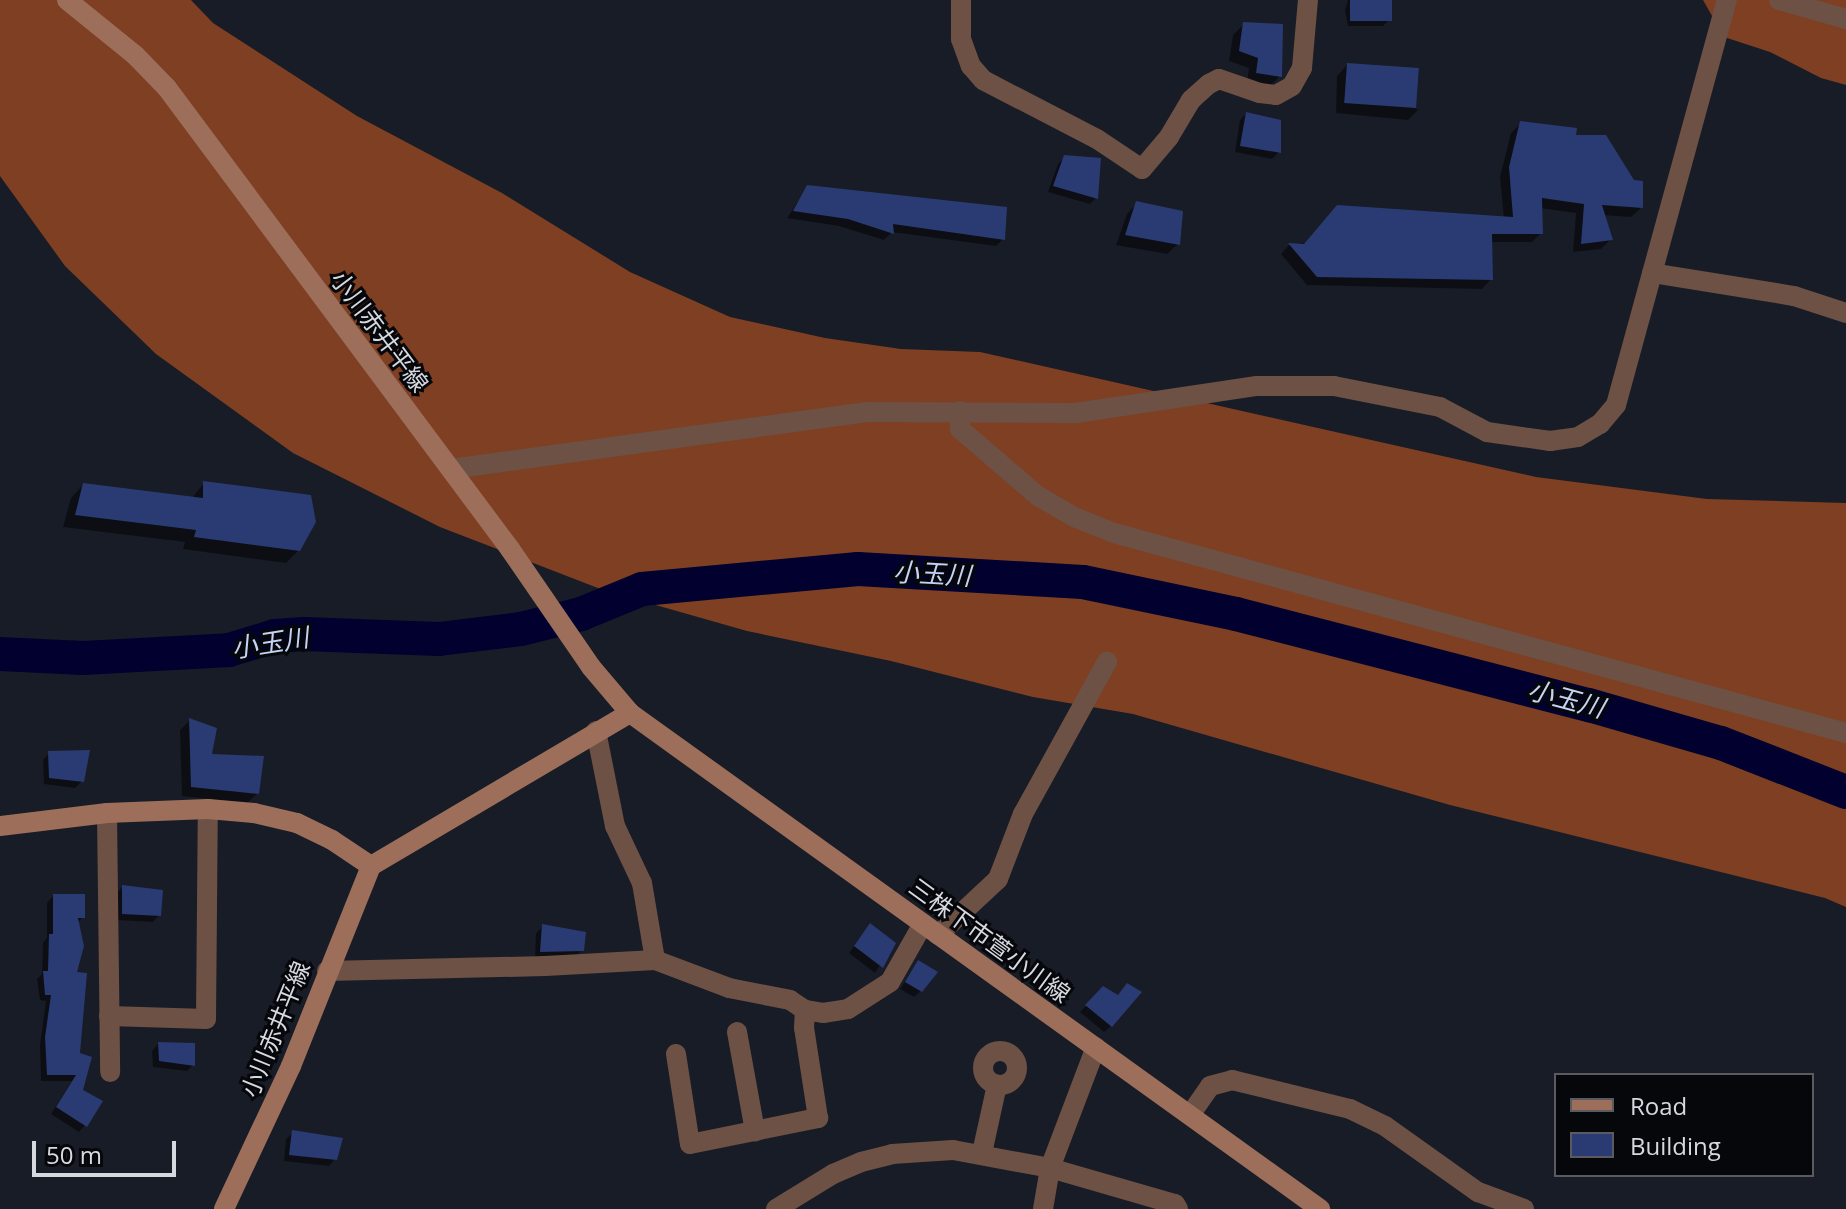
<!DOCTYPE html>
<meta charset="utf-8">
<style>
body{margin:0}
#map{position:relative;width:1846px;height:1209px;overflow:hidden;background:#181c26;font-family:"Open Sans","Noto Sans JP",sans-serif}
div>[style]{position:absolute}
.forest>*{inset:0;background:#7e3f22}
.shadow>*{inset:0;background:#0007}
.river>*{height:34px;margin:-17px;padding:0 17px;transform-origin:17px;border-radius:17px;background:#02002e}
.building>*{inset:0;background:#293b72;transform-origin:0 0}
.minor>*{height:20px;margin:-10px;padding:0 10px;transform-origin:10px;border-radius:10px;background:#6e5145}
.minor>.ring{margin:-10px;padding:0;box-sizing:content-box;background:none;border:20px solid #6e5145;border-radius:50%}
.secondary>*{height:20px;margin:-10px;padding:0 10px;transform-origin:10px;border-radius:10px;background:#9d6f5b}
span{translate:-50% -50%;white-space:nowrap;text-align:center;line-height:1.15;-webkit-text-stroke:6px #05070a;paint-order:stroke}
.street-label{font-size:24px;color:#d6d9e0}
.water-label{font-size:26px;color:#c4d2f5;font-style:italic}
.legend{position:absolute;left:1554px;top:1073px;width:260px;height:104px;box-sizing:border-box;background:#05070a;border:2px solid #595b60;margin:0;padding:10px 14px;list-style:none;font-size:24px;color:#d6d9e0}
.legend li{display:flex;align-items:center;gap:16px;height:40px}
.legend b{width:40px;border:2px solid #595b60}
.scale{position:absolute;left:32px;top:1141px;width:144px;height:36px;box-sizing:border-box;border:4px solid #d6d9e0;border-top:0;padding-left:10px;font-size:24px;line-height:28px;white-space:nowrap;color:#d6d9e0;-webkit-text-stroke:6px #05070a;paint-order:stroke}
</style>
<div id="map">
<div class="forest">
<i style="clip-path:polygon(0 0,191px 0,213px 23px,357px 116px,502px 193px,630px 272px,730px 317px,825px 338px,901px 349px,980px 352px,1536px 477px,1707px 499px,1846px 503px,1846px 907px,1825px 898px,1450px 805px,1133px 714px,1033px 697px,891px 661px,747px 631px,603px 590px,440px 527px,293px 453px,156px 354px,65px 266px,0 176px)"></i>
<i style="clip-path:polygon(1703px 0,1846px 0,1846px 85px,1821px 78px,1770px 52px,1724px 37px)"></i>
</div>
<div class="shadow">
<i style="clip-path:polygon(1348px 0,1390px 0,1390px 19px,1383px 26px,1348px 26px,1345px 10px)"></i>
<i style="clip-path:polygon(1244px 24px,1280px 76px,1270px 86px,1247px 83px,1249px 68px,1229px 61px,1233px 35px)"></i>
<i style="clip-path:polygon(1347px 65px,1418px 110px,1408px 120px,1336px 113px,1337px 76px)"></i>
<i style="clip-path:polygon(1246px 114px,1279px 152px,1272px 159px,1235px 152px,1240px 120px)"></i>
<i style="clip-path:polygon(1521px 123px,1573px 136px,1641px 208px,1631px 217px,1602px 215px,1610px 240px,1601px 249px,1573px 252px,1576px 213px,1540px 208px,1541px 233px,1532px 242px,1490px 242px,1491px 279px,1482px 289px,1307px 285px,1281px 254px,1289px 245px,1504px 219px,1500px 177px,1511px 133px)"></i>
<i style="clip-path:polygon(1065px 157px,1096px 198px,1090px 204px,1048px 192px,1058px 164px)"></i>
<i style="clip-path:polygon(808px 187px,1003px 239px,996px 246px,892px 232px,884px 240px,839px 226px,787px 218px)"></i>
<i style="clip-path:polygon(1137px 203px,1178px 244px,1167px 254px,1116px 245px,1127px 214px)"></i>
<i style="clip-path:polygon(204px 483px,299px 550px,286px 563px,183px 549px,185px 542px,63px 527px,71px 498px,83px 485px,191px 499px)"></i>
<i style="clip-path:polygon(190px 720px,210px 755px,258px 793px,247px 803px,182px 796px,180px 730px)"></i>
<i style="clip-path:polygon(49px 753px,82px 781px,75px 788px,44px 784px,43px 760px)"></i>
<i style="clip-path:polygon(122px 887px,159px 915px,153px 922px,116px 920px,116px 894px)"></i>
<i style="clip-path:polygon(53px 896px,83px 917px,77px 923px,74px 974px,85px 1125px,79px 1132px,51px 1114px,72px 1081px,41px 1081px,40px 1045px,46px 1001px,40px 1000px,37px 979px,42px 974px,43px 943px,47px 938px,47px 903px)"></i>
<i style="clip-path:polygon(543px 926px,582px 950px,575px 957px,535px 958px,536px 933px)"></i>
<i style="clip-path:polygon(864px 932px,893px 944px,875px 973px,849px 953px)"></i>
<i style="clip-path:polygon(918px 962px,921px 991px,914px 997px,900px 989px)"></i>
<i style="clip-path:polygon(1104px 988px,1111px 1026px,1104px 1032px,1080px 1012px)"></i>
<i style="clip-path:polygon(158px 1044px,193px 1065px,187px 1071px,153px 1067px,152px 1051px)"></i>
<i style="clip-path:polygon(293px 1133px,335px 1159px,329px 1166px,284px 1161px,286px 1139px)"></i>
</div>
<div class="river">
<i style="left:0;top:654px;width:83px;rotate:2.8deg"></i>
<i style="left:83px;top:658px;width:146px;rotate:-3.1deg"></i>
<i style="left:229px;top:650px;width:48px;rotate:-16.9deg"></i>
<i style="left:275px;top:636px;width:29px;rotate:-4deg"></i>
<i style="left:304px;top:634px;width:135px;rotate:2.1deg"></i>
<i style="left:439px;top:639px;width:83px;rotate:-7deg"></i>
<i style="left:521px;top:629px;width:62px;rotate:-14deg"></i>
<i style="left:581px;top:614px;width:66px;rotate:-22.3deg"></i>
<i style="left:642px;top:589px;width:217px;rotate:-5.3deg"></i>
<i style="left:858px;top:569px;width:225px;rotate:3.3deg"></i>
<i style="left:1083px;top:582px;width:156px;rotate:11.8deg"></i>
<i style="left:1236px;top:614px;width:365px;rotate:14.5deg"></i>
<i style="left:1589px;top:705px;width:137px;rotate:16.1deg"></i>
<i style="left:1721px;top:743px;width:134px;rotate:21.4deg"></i>
</div>
<div class="building">
<i style="left:1350px;top:0;width:42px;height:21px"></i>
<i style="clip-path:polygon(1243px 22px,1283px 24px,1282px 77px,1256px 73px,1258px 58px,1239px 51px)"></i>
<i style="left:1347px;top:63px;width:72px;height:40px;rotate:4deg"></i>
<i style="clip-path:polygon(1246px 112px,1281px 120px,1281px 153px,1240px 146px)"></i>
<i style="clip-path:polygon(1520px 121px,1577px 128px,1576px 135px,1606px 135px,1634px 180px,1643px 181px,1643px 208px,1602px 205px,1613px 240px,1581px 244px,1584px 204px,1542px 198px,1543px 234px,1492px 234px,1493px 280px,1317px 277px,1288px 243px,1304px 244px,1337px 205px,1513px 217px,1509px 167px)"></i>
<i style="clip-path:polygon(1064px 155px,1101px 158px,1098px 199px,1053px 186px)"></i>
<i style="clip-path:polygon(807px 185px,1007px 207px,1005px 240px,893px 224px,894px 234px,848px 219px,793px 211px)"></i>
<i style="clip-path:polygon(1136px 201px,1183px 211px,1180px 245px,1125px 235px)"></i>
<i style="clip-path:polygon(203px 481px,311px 495px,316px 522px,300px 551px,194px 537px,196px 530px,75px 515px,83px 483px,203px 498px)"></i>
<i style="clip-path:polygon(189px 718px,217px 728px,212px 754px,264px 756px,259px 794px,191px 787px)"></i>
<i style="clip-path:polygon(90px 750px,84px 782px,49px 778px,48px 751px)"></i>
<i style="clip-path:polygon(122px 885px,163px 890px,161px 916px,122px 914px)"></i>
<i style="clip-path:polygon(53px 894px,85px 894px,85px 918px,78px 918px,84px 946px,77px 972px,87px 973px,80px 1053px,92px 1057px,83px 1090px,103px 1101px,87px 1127px,56px 1107px,76px 1075px,47px 1075px,45px 1037px,51px 995px,45px 995px,43px 971px,48px 971px,49px 934px,53px 934px)"></i>
<i style="clip-path:polygon(870px 923px,896px 943px,883px 968px,854px 946px)"></i>
<i style="clip-path:polygon(542px 924px,586px 932px,584px 951px,540px 952px)"></i>
<i style="clip-path:polygon(918px 960px,938px 972px,922px 992px,905px 982px)"></i>
<i style="clip-path:polygon(1127px 983px,1142px 992px,1112px 1027px,1085px 1005px,1103px 986px,1118px 995px)"></i>
<i style="clip-path:polygon(158px 1042px,195px 1043px,195px 1066px,159px 1061px)"></i>
<i style="clip-path:polygon(292px 1130px,343px 1138px,337px 1160px,289px 1155px)"></i>
</div>
<div class="minor">
<i style="left:961px;top:0;width:39px;rotate:90deg"></i>
<i style="left:961px;top:39px;width:29px;rotate:70deg"></i>
<i style="left:971px;top:66px;width:18px;rotate:49deg"></i>
<i style="left:983px;top:80px;width:128px;rotate:27.4deg"></i>
<i style="left:1097px;top:139px;width:54px;rotate:33.7deg"></i>
<i style="left:1142px;top:169px;width:42px;rotate:-49.8deg"></i>
<i style="left:1169px;top:137px;width:43px;rotate:-59.3deg"></i>
<i style="left:1191px;top:100px;width:24px;rotate:-42deg"></i>
<i style="left:1209px;top:84px;width:11px;rotate:-27deg"></i>
<i style="left:1219px;top:79px;width:43px;rotate:18.9deg"></i>
<i style="left:1260px;top:93px;width:16px;rotate:7deg"></i>
<i style="left:1276px;top:95px;width:18px;rotate:-29deg"></i>
<i style="left:1292px;top:86px;width:21px;rotate:-61deg"></i>
<i style="left:1302px;top:68px;width:68px;rotate:-85deg"></i>
<i style="left:1779px;top:0;width:70px;rotate:15.8deg"></i>
<i style="left:1652px;top:273px;width:144px;rotate:9.2deg"></i>
<i style="left:1794px;top:296px;width:55px;rotate:18.1deg"></i>
<i style="left:960px;top:411px;width:18px;rotate:90deg"></i>
<i style="left:960px;top:429px;width:103px;rotate:40.7deg"></i>
<i style="left:1038px;top:496px;width:42px;rotate:30.3deg"></i>
<i style="left:1074px;top:517px;width:43px;rotate:21.8deg"></i>
<i style="left:1114px;top:533px;width:759px;rotate:15.28deg"></i>
<i style="left:451px;top:469px;width:420px;rotate:-7.8deg"></i>
<i style="left:867px;top:412px;width:209px;rotate:0.3deg"></i>
<i style="left:1076px;top:413px;width:183px;rotate:-8.5deg"></i>
<i style="left:1257px;top:386px;width:77px"></i>
<i style="left:1334px;top:386px;width:108px;rotate:11.2deg"></i>
<i style="left:1440px;top:407px;width:53px;rotate:28deg"></i>
<i style="left:1487px;top:432px;width:64px;rotate:8.1deg"></i>
<i style="left:1550px;top:441px;width:28px;rotate:-8deg"></i>
<i style="left:1578px;top:437px;width:26px;rotate:-31deg"></i>
<i style="left:1600px;top:424px;width:25px;rotate:-50deg"></i>
<i style="left:1616px;top:405px;width:420px;rotate:-74.7deg"></i>
<i style="left:596px;top:731px;width:97px;rotate:78.7deg"></i>
<i style="left:615px;top:826px;width:63px;rotate:64.7deg"></i>
<i style="left:642px;top:883px;width:78px;rotate:80.4deg"></i>
<i style="left:107px;top:813px;width:259px;rotate:89.3deg"></i>
<i style="left:938px;top:935px;width:82px;rotate:-43deg"></i>
<i style="left:998px;top:879px;width:70px;rotate:-69deg"></i>
<i style="left:1023px;top:814px;width:174px;rotate:-61.1deg"></i>
<i style="left:327px;top:971px;width:218px;rotate:-1.3deg"></i>
<i style="left:545px;top:966px;width:110px;rotate:-3.1deg"></i>
<i style="left:655px;top:960px;width:79px;rotate:20.7deg"></i>
<i style="left:729px;top:988px;width:62px;rotate:11.1deg"></i>
<i style="left:790px;top:1000px;width:18px;rotate:34deg"></i>
<i style="left:805px;top:1010px;width:18px;rotate:9deg"></i>
<i style="left:823px;top:1013px;width:25px;rotate:-9deg"></i>
<i style="left:848px;top:1009px;width:50px;rotate:-32.7deg"></i>
<i style="left:890px;top:982px;width:67px;rotate:-60.4deg"></i>
<i style="left:109px;top:1016px;width:97px;rotate:1.8deg"></i>
<i style="left:206px;top:1019px;width:210px;rotate:-89.5deg"></i>
<i style="left:737px;top:1032px;width:101px;rotate:79.7deg"></i>
<i class="ring" style="left:983px;top:1051px;width:14px;height:14px"></i>
<i style="left:676px;top:1054px;width:91px;rotate:81.2deg"></i>
<i style="left:690px;top:1144px;width:131px;rotate:-11.5deg"></i>
<i style="left:818px;top:1118px;width:91px;rotate:-98.8deg"></i>
<i style="left:804px;top:1028px;width:18px;rotate:-87deg"></i>
<i style="left:1190px;top:1115px;width:35px;rotate:-55deg"></i>
<i style="left:1210px;top:1086px;width:23px;rotate:-15deg"></i>
<i style="left:1232px;top:1080px;width:122px;rotate:13.8deg"></i>
<i style="left:1350px;top:1109px;width:39px;rotate:26deg"></i>
<i style="left:1385px;top:1126px;width:114px;rotate:35.4deg"></i>
<i style="left:1478px;top:1192px;width:49px;rotate:20.3deg"></i>
<i style="left:982px;top:1153px;width:70px;rotate:-77.6deg"></i>
<i style="left:776px;top:1209px;width:67px;rotate:-31.6deg"></i>
<i style="left:833px;top:1174px;width:30px;rotate:-23deg"></i>
<i style="left:861px;top:1162px;width:32px;rotate:-14deg"></i>
<i style="left:892px;top:1154px;width:61px;rotate:-3.8deg"></i>
<i style="left:953px;top:1150px;width:99px;rotate:10.5deg"></i>
<i style="left:1050px;top:1168px;width:130px;rotate:16.1deg"></i>
<i style="left:1175px;top:1204px;width:6px;rotate:59deg"></i>
<i style="left:1043px;top:1209px;width:42px;rotate:-80.3deg"></i>
<i style="left:1050px;top:1168px;width:129px;rotate:-69.2deg"></i>
</div>
<div class="secondary">
<i style="left:67px;top:0;width:87px;rotate:39deg"></i>
<i style="left:135px;top:55px;width:46px;rotate:45.9deg"></i>
<i style="left:167px;top:88px;width:575px;rotate:53.35deg"></i>
<i style="left:510px;top:549px;width:143px;rotate:55.5deg"></i>
<i style="left:591px;top:667px;width:60px;rotate:49.7deg"></i>
<i style="left:630px;top:713px;width:850px;rotate:35.71deg"></i>
<i style="left:0;top:826px;width:108px;rotate:-6.9deg"></i>
<i style="left:107px;top:813px;width:101px;rotate:-2.3deg"></i>
<i style="left:208px;top:809px;width:46px;rotate:5deg"></i>
<i style="left:254px;top:813px;width:44px;rotate:13.1deg"></i>
<i style="left:297px;top:823px;width:39px;rotate:26deg"></i>
<i style="left:332px;top:840px;width:47px;rotate:33.7deg"></i>
<i style="left:371px;top:866px;width:301px;rotate:-30.6deg"></i>
<i style="left:224px;top:1209px;width:158px;rotate:-64.9deg"></i>
<i style="left:291px;top:1066px;width:215px;rotate:-68.2deg"></i>
</div>
<div class="street-label">
<span style="left:380px;top:331px;rotate:53deg">小川赤井平線</span>
<span style="left:990px;top:940px;rotate:36deg">三株下市萱小川線</span>
<span style="left:275px;top:1029px;rotate:-68deg">小川赤井平線</span>
</div>
<div class="water-label">
<span style="left:932px;top:574px;rotate:3deg">小玉川</span>
<span style="left:270px;top:643px;rotate:-9deg">小玉川</span>
<span style="left:1566px;top:699px;rotate:15deg">小玉川</span>
</div>
<ul class="legend">
<li><b style="height:10px;background:#9d6f5b"></b>Road</li>
<li><b style="height:22px;background:#293b72"></b>Building</li>
</ul>
<div class="scale">50 m</div>
</div>
